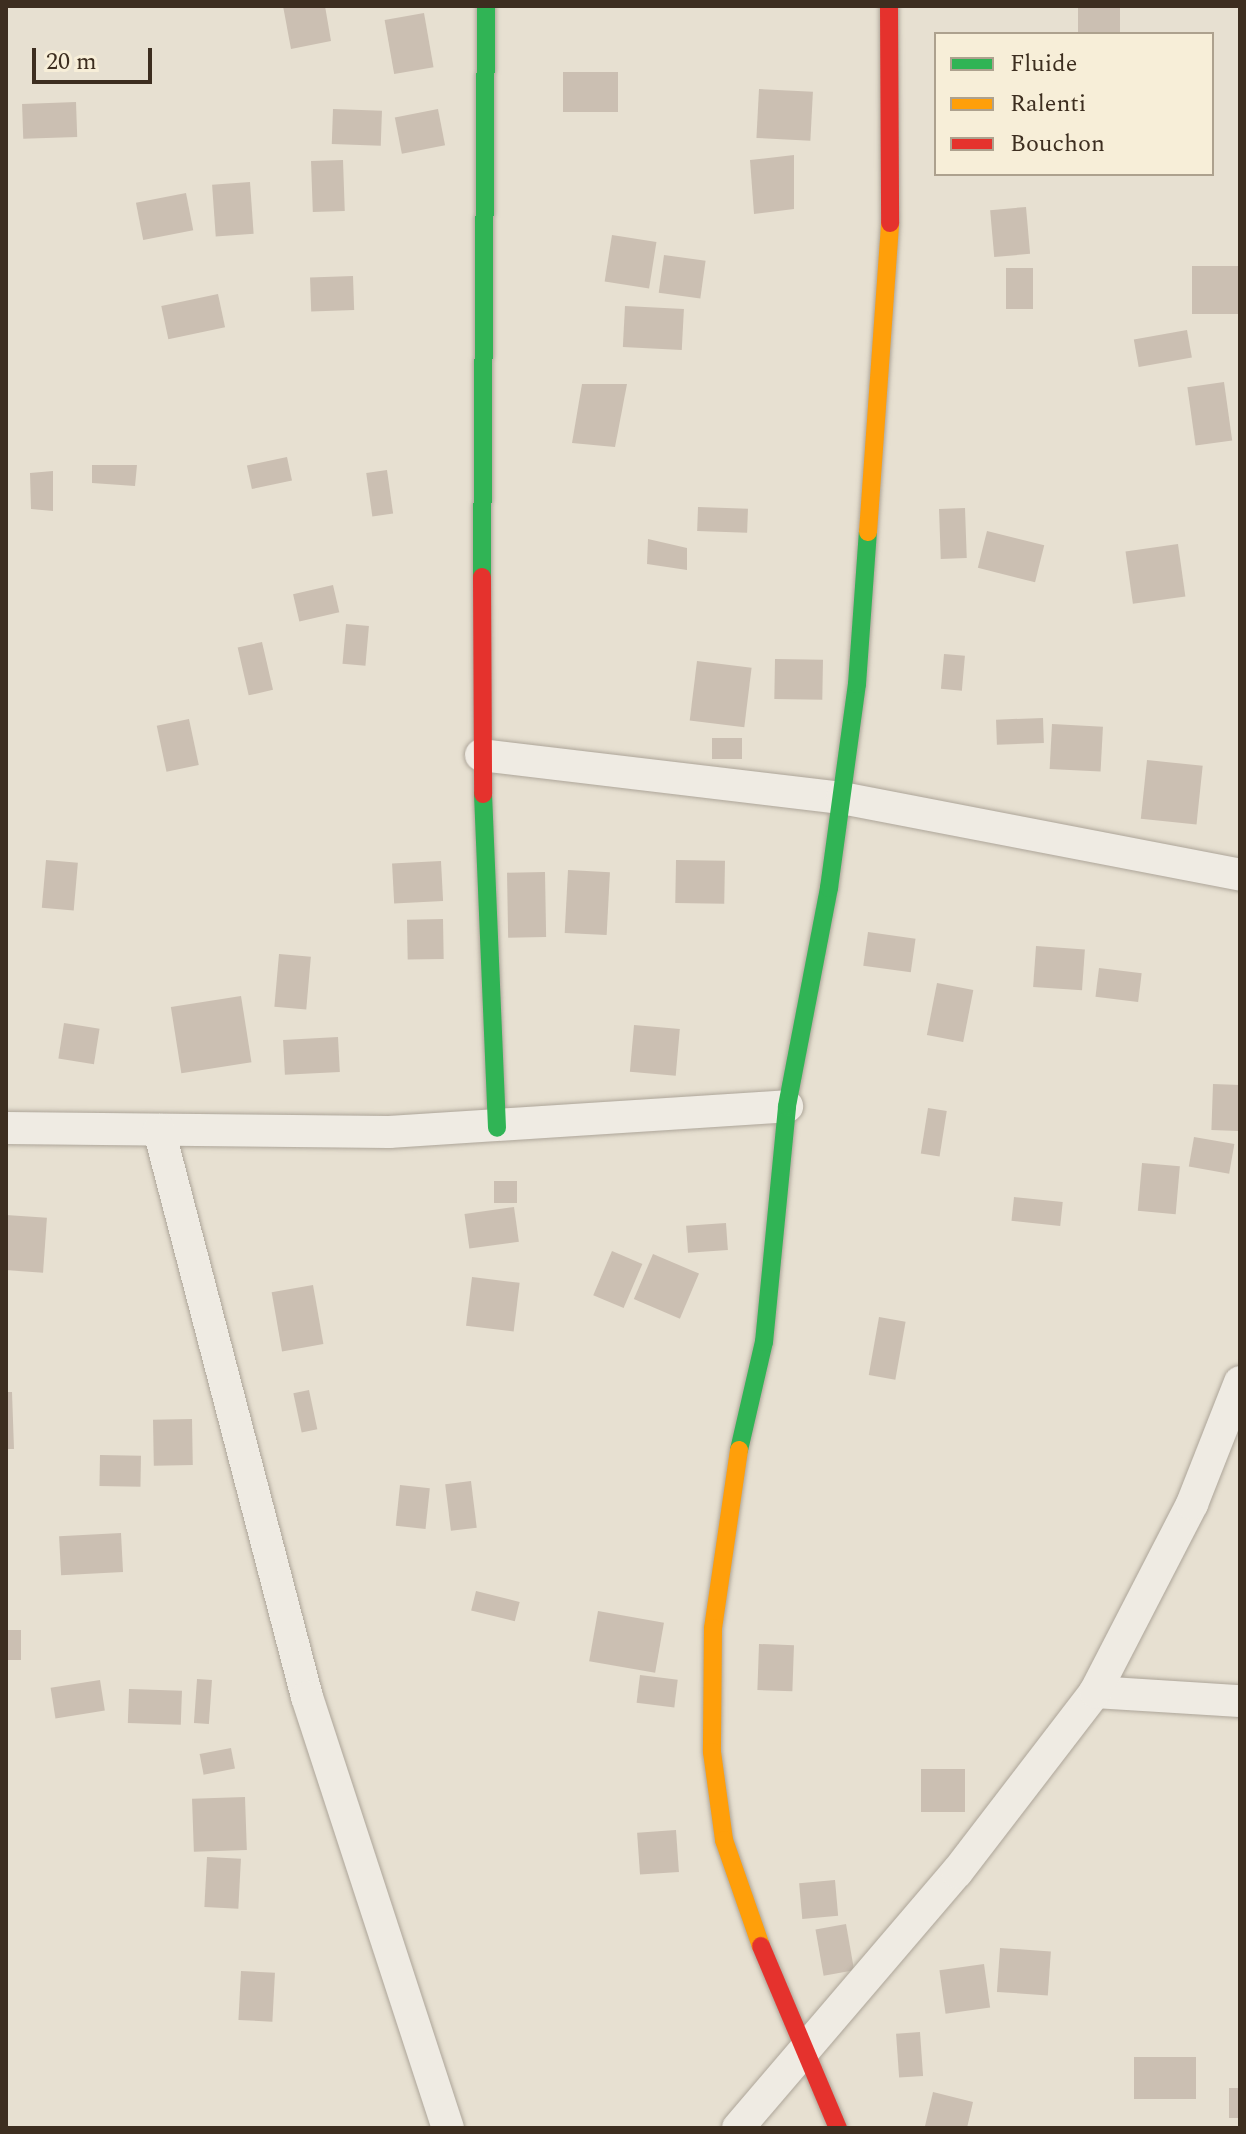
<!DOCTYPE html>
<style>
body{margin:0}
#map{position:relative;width:1246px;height:2134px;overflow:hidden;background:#e7e0d1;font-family:Spectral,serif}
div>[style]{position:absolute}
.building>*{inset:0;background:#cbbfb2;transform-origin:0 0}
.roads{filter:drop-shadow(0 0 2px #ada599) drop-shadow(0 0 2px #ada599)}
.street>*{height:32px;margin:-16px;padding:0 16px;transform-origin:16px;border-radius:16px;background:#efebe3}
.fast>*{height:18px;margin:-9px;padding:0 9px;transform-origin:9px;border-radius:9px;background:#30b455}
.slow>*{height:18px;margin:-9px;padding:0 9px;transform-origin:9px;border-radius:9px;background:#ff9f0a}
.jam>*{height:18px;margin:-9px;padding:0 9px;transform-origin:9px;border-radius:9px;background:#e5322d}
span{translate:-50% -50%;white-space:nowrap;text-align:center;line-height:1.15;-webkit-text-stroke:6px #f7eed8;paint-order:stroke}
.frame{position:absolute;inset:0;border:8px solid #3d2e20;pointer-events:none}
.legend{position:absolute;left:934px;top:32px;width:280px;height:144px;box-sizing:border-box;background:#f7eed8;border:2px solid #ada18e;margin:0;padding:10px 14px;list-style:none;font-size:24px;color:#3d2e20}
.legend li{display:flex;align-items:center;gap:16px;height:40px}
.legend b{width:40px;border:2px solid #ada18e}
.scale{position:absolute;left:32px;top:48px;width:120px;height:36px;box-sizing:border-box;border:4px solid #3d2e20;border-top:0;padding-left:10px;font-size:24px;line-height:28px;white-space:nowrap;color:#3d2e20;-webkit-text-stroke:6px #f7eed8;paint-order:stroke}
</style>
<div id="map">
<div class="building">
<i style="clip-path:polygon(283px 6px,325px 6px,331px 41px,291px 49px)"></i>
<i style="left:1078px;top:6px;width:42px;height:28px"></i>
<i style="left:424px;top:13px;width:55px;height:40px;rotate:80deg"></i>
<i style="left:563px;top:72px;width:55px;height:40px"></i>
<i style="left:759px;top:89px;width:54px;height:49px;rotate:3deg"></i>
<i style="left:76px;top:102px;width:35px;height:54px;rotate:88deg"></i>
<i style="left:333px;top:109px;width:49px;height:35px;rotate:2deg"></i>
<i style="left:438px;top:109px;width:37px;height:44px;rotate:79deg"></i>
<i style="clip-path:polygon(794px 155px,794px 209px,754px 214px,750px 160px)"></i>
<i style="left:343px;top:160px;width:51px;height:32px;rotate:88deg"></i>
<i style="left:250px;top:182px;width:52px;height:38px;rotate:86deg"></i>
<i style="left:186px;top:193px;width:38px;height:51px;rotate:79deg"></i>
<i style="left:1026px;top:207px;width:47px;height:36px;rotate:85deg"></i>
<i style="left:612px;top:235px;width:45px;height:47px;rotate:9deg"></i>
<i style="left:664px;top:255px;width:42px;height:38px;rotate:8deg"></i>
<i style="left:1240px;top:266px;width:48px;height:48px;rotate:90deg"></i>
<i style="left:1033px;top:268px;width:41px;height:27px;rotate:90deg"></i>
<i style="left:353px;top:276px;width:34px;height:43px;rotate:88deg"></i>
<i style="left:218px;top:294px;width:34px;height:58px;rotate:78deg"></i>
<i style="left:625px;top:306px;width:59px;height:41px;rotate:3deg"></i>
<i style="left:1187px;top:330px;width:28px;height:54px;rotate:80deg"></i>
<i style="left:1224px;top:382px;width:59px;height:37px;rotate:82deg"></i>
<i style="clip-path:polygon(582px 384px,627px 384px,615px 447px,572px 443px)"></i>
<i style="left:287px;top:457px;width:24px;height:41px;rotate:78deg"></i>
<i style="clip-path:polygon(92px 465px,137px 465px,135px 486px,92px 483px)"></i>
<i style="left:387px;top:470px;width:44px;height:21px;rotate:82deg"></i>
<i style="clip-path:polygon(53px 471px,53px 511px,31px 509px,30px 473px)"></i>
<i style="left:698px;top:507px;width:50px;height:24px;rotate:2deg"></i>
<i style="left:965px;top:508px;width:50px;height:26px;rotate:88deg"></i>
<i style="left:987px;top:531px;width:59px;height:38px;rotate:14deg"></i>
<i style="clip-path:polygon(648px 539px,687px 548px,687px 570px,647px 564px)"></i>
<i style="left:1178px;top:544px;width:53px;height:53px;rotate:82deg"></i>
<i style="left:333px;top:585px;width:28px;height:41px;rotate:77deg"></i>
<i style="left:346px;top:624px;width:23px;height:40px;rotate:5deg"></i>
<i style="left:262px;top:642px;width:49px;height:25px;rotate:77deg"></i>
<i style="left:944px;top:654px;width:21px;height:35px;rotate:5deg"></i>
<i style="left:775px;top:659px;width:48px;height:40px;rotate:1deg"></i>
<i style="left:697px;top:661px;width:55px;height:60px;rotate:7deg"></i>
<i style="left:1043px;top:718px;width:25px;height:47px;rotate:88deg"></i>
<i style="left:189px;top:719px;width:47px;height:33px;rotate:78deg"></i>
<i style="left:1052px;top:724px;width:51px;height:45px;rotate:3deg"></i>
<i style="left:712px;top:738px;width:30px;height:21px"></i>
<i style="left:1147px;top:760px;width:56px;height:59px;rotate:6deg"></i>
<i style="left:46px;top:860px;width:32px;height:48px;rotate:5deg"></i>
<i style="left:676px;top:860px;width:49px;height:43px;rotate:1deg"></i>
<i style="left:441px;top:861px;width:40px;height:49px;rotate:87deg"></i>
<i style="left:568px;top:870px;width:42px;height:63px;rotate:3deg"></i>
<i style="left:545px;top:872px;width:65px;height:38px;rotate:89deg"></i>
<i style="left:443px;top:919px;width:40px;height:36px;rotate:89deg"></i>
<i style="left:868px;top:932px;width:48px;height:34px;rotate:8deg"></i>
<i style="left:1036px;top:946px;width:49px;height:41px;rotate:4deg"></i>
<i style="left:279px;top:954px;width:32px;height:53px;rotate:5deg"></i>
<i style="left:1099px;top:968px;width:43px;height:29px;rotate:7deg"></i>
<i style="left:937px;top:983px;width:37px;height:53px;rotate:11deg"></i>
<i style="left:241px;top:996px;width:67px;height:71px;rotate:81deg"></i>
<i style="left:64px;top:1023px;width:36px;height:36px;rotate:9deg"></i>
<i style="left:634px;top:1025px;width:46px;height:47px;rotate:5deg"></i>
<i style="left:338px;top:1037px;width:35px;height:55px;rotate:87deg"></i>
<i style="left:1213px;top:1084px;width:27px;height:46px;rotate:2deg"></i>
<i style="left:928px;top:1108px;width:19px;height:46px;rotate:9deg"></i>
<i style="left:1194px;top:1137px;width:41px;height:30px;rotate:10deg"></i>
<i style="left:1142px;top:1163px;width:38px;height:48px;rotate:5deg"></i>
<i style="left:494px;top:1181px;width:23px;height:22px"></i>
<i style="left:1014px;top:1197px;width:49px;height:24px;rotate:6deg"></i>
<i style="left:514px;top:1207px;width:35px;height:50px;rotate:82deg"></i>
<i style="left:6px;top:1215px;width:41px;height:55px;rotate:4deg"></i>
<i style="left:726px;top:1223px;width:27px;height:40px;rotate:86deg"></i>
<i style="left:612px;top:1251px;width:33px;height:48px;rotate:23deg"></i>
<i style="left:653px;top:1254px;width:50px;height:49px;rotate:23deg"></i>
<i style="left:472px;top:1277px;width:48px;height:49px;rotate:7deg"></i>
<i style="left:313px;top:1285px;width:60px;height:42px;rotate:80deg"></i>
<i style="left:879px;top:1317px;width:27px;height:59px;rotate:10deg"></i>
<i style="left:309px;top:1390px;width:40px;height:16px;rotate:78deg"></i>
<i style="clip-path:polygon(6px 1392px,12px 1392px,14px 1449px,6px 1449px)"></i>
<i style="left:192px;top:1419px;width:46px;height:39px;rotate:89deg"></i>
<i style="left:100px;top:1455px;width:41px;height:31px;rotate:1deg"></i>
<i style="left:471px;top:1481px;width:47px;height:26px;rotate:83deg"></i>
<i style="left:400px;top:1485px;width:30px;height:41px;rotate:6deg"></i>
<i style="left:121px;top:1533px;width:39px;height:62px;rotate:87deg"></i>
<i style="left:476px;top:1591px;width:45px;height:20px;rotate:14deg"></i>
<i style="left:598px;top:1611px;width:67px;height:51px;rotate:10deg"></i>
<i style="left:6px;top:1630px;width:15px;height:30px"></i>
<i style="left:759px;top:1644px;width:35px;height:46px;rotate:2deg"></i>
<i style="left:640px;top:1675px;width:38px;height:28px;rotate:7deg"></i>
<i style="left:197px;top:1679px;width:15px;height:44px;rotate:4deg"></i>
<i style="left:100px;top:1680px;width:31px;height:50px;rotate:81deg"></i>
<i style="left:129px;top:1689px;width:53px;height:34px;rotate:2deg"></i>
<i style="left:231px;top:1748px;width:21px;height:32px;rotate:79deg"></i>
<i style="left:921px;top:1769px;width:44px;height:43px"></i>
<i style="left:245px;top:1797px;width:53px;height:53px;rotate:88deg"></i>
<i style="left:676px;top:1830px;width:42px;height:39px;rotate:86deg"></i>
<i style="left:207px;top:1857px;width:34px;height:50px;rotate:3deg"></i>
<i style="left:835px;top:1880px;width:36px;height:36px;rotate:85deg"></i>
<i style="left:846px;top:1924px;width:47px;height:31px;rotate:80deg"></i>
<i style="left:1000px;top:1948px;width:51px;height:44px;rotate:4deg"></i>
<i style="left:984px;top:1964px;width:44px;height:45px;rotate:82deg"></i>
<i style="left:241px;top:1971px;width:34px;height:49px;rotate:3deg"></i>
<i style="left:920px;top:2032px;width:44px;height:24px;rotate:86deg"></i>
<i style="left:1196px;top:2057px;width:42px;height:62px;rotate:90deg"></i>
<i style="left:1229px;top:2088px;width:11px;height:30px"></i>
<i style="clip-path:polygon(933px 2092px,973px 2102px,967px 2128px,925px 2126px)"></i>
</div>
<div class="roads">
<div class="street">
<i style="left:481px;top:755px;width:364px;rotate:6.8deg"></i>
<i style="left:842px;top:798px;width:405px;rotate:10.9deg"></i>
<i style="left:6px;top:1128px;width:383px;rotate:0.6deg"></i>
<i style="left:389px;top:1132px;width:399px;rotate:-3.7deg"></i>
<i style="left:159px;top:1130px;width:586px;rotate:75.37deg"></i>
<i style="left:307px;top:1697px;width:453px;rotate:71.9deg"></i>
<i style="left:1095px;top:1692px;width:145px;rotate:3.6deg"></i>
<i style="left:738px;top:2128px;width:337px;rotate:-49.5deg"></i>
<i style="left:957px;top:1872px;width:227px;rotate:-52.5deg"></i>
<i style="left:1095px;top:1692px;width:212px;rotate:-62.7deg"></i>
<i style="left:1192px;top:1504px;width:131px;rotate:-68.5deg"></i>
</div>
<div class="fast">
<i style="left:482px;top:577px;width:571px;rotate:-89.6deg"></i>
<i style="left:483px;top:794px;width:334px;rotate:87.6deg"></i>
<i style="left:739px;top:1450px;width:111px;rotate:-77deg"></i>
<i style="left:764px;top:1342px;width:237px;rotate:-84.4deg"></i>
<i style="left:787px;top:1106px;width:222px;rotate:-79.1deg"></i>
<i style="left:829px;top:888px;width:206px;rotate:-82.2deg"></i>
<i style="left:857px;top:684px;width:152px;rotate:-85.9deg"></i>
</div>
<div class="slow">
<i style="left:868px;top:532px;width:310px;rotate:-85.9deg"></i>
<i style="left:739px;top:1450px;width:180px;rotate:98.3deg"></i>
<i style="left:713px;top:1628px;width:124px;rotate:90.5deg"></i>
<i style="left:712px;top:1752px;width:89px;rotate:82.2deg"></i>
<i style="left:724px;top:1840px;width:112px;rotate:70.8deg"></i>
</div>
<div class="jam">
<i style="left:889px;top:6px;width:217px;rotate:89.7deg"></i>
<i style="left:482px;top:577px;width:217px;rotate:89.7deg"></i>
<i style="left:761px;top:1946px;width:198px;rotate:67.1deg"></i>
</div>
</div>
<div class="frame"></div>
<ul class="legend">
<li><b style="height:10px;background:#30b455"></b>Fluide</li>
<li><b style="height:10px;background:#ff9f0a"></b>Ralenti</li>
<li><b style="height:10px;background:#e5322d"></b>Bouchon</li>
</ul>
<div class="scale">20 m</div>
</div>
